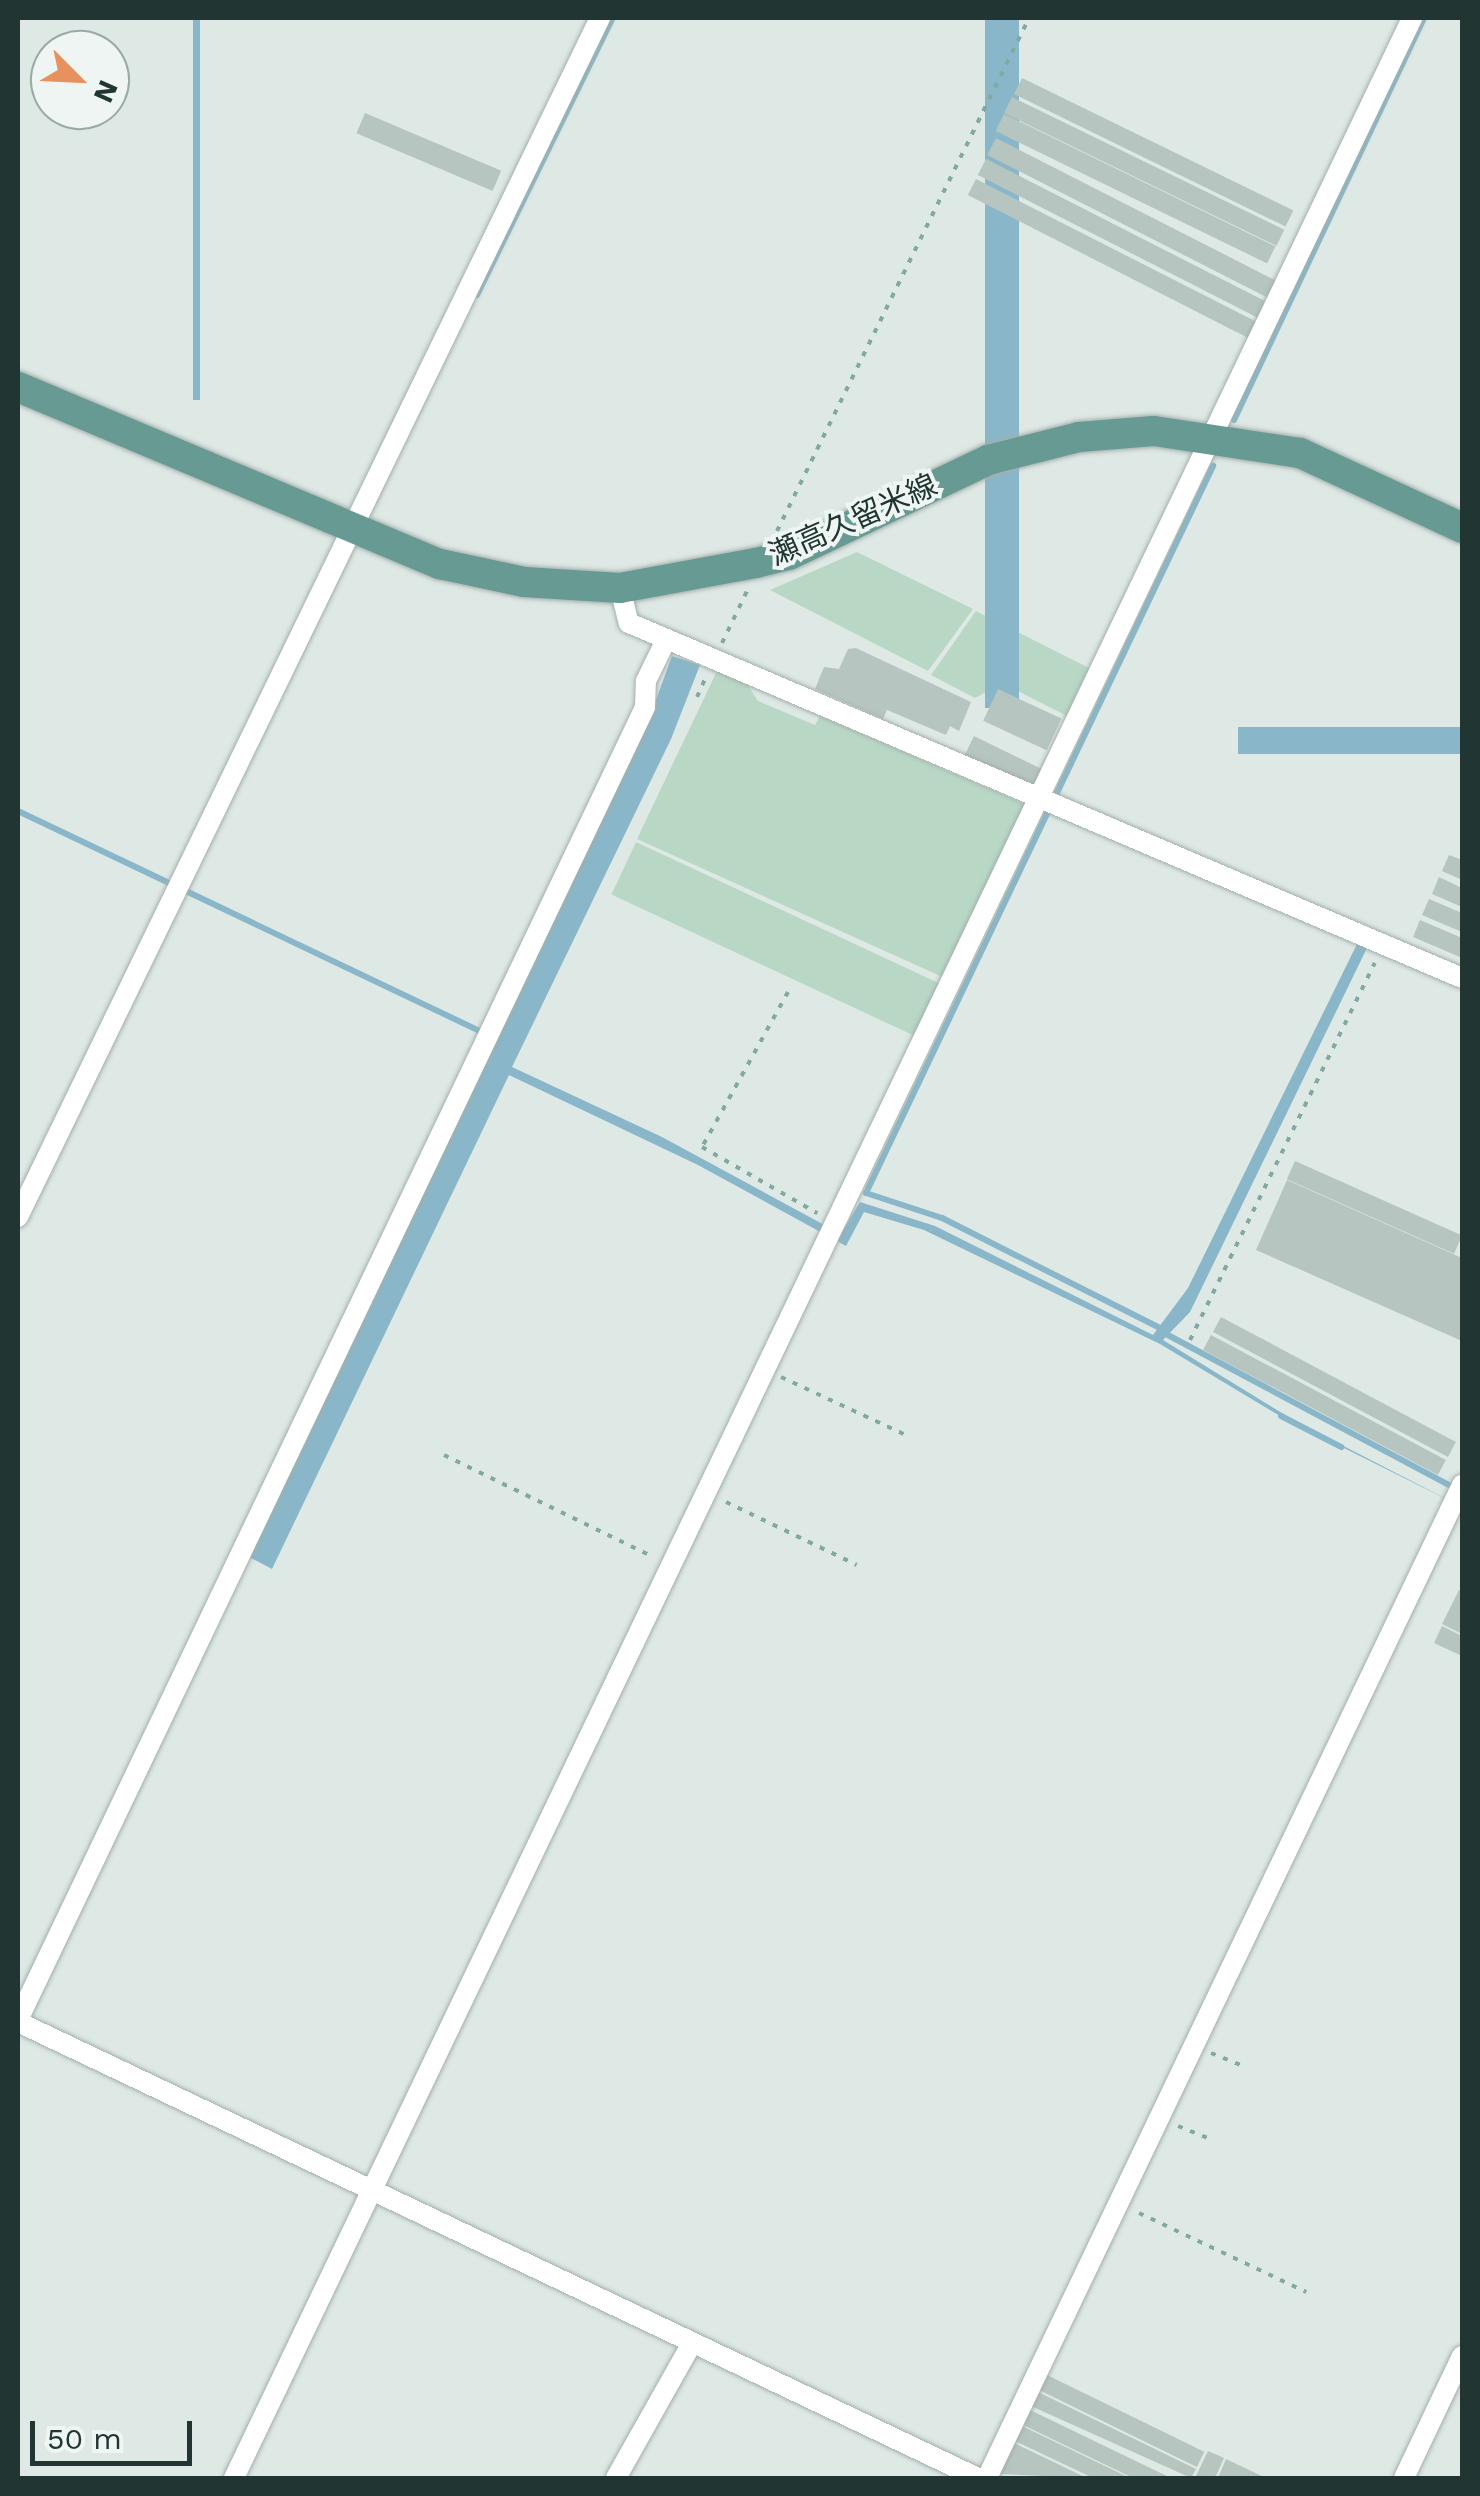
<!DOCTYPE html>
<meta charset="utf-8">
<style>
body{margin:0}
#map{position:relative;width:1480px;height:2496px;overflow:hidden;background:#dee8e5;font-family:"Work Sans","Noto Sans JP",sans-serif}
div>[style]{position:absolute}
.green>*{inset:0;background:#b8d8c5;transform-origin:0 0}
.water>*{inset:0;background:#89b7c9;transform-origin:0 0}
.stream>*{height:6px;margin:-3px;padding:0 3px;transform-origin:3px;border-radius:3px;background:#89b7c9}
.building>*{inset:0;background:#b7c5c1;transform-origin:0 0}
.path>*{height:4px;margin-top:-2px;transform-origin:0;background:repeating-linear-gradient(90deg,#81a9a2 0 5px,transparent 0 13px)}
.roads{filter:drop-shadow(0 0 2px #a2afac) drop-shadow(0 0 2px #a2afac)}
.street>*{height:20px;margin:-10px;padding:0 10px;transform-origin:10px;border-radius:10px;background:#fff}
.primary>*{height:30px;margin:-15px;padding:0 15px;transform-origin:15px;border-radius:15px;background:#669a93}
span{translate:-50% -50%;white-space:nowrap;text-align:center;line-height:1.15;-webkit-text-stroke:8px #eef5f2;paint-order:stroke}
.street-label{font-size:30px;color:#213633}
.frame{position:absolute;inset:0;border:20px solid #213633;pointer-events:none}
.north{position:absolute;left:30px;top:30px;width:100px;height:100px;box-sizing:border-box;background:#eef5f2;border:2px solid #9ca9a6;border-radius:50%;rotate:114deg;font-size:28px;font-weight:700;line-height:40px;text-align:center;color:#213633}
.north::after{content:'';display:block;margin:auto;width:35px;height:45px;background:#e6915e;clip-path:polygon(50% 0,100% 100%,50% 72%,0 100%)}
.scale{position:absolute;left:30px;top:2421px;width:162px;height:45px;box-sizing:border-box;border:5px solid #213633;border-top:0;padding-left:12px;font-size:30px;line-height:35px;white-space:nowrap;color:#213633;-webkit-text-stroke:8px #eef5f2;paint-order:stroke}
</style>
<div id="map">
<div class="green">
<i style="clip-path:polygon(857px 552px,973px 609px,928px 671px,770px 590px)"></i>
<i style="clip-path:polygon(976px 611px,1089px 668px,1067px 716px,1002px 683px,975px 698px,931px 675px)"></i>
<i style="clip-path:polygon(717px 671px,747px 684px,758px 701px,815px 725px,820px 716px,1029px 806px,947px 979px,637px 839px)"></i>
<i style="left:636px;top:842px;width:339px;height:58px;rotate:25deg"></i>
</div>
<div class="water">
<i style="left:193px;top:18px;width:7px;height:382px"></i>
<i style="left:985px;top:18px;width:34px;height:690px"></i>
<i style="clip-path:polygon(672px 656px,700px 665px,671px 739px,512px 1067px,662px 1137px,841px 1234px,860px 1202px,935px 1226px,1153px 1335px,1188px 1288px,1357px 944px,1367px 948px,1190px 1312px,1163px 1340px,1295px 1421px,1462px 1507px,1280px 1416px,1160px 1344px,924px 1230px,864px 1212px,846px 1246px,698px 1165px,509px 1075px,272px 1569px,249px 1557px,646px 727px)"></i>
<i style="left:1462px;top:727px;width:27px;height:224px;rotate:90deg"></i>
</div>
<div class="stream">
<i style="left:477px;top:295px;width:309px;rotate:-63.9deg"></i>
<i style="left:1234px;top:420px;width:445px;rotate:-64.7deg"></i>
<i style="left:18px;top:811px;width:518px;rotate:25.48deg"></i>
<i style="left:1160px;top:1328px;width:244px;rotate:-153.2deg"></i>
<i style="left:942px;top:1218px;width:80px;rotate:-161.8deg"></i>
<i style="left:866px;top:1193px;width:806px;rotate:-64.48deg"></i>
<i style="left:1166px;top:1334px;width:329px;rotate:28.1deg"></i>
<i style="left:1281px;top:1416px;width:68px;rotate:27.3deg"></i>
</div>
<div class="building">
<i style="left:1022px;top:78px;width:302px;height:18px;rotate:26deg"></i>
<i style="left:1012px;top:97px;width:303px;height:18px;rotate:26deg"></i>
<i style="left:365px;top:113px;width:148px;height:22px;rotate:23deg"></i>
<i style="left:1004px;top:114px;width:302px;height:19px;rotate:26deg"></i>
<i style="left:996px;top:138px;width:318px;height:19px;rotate:27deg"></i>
<i style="left:986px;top:159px;width:318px;height:18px;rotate:27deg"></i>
<i style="left:976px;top:179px;width:318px;height:18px;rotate:27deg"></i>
<i style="clip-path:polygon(856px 648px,971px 702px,959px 731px,950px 726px,946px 735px,887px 710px,883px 719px,815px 689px,824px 667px,839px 669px,848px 649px)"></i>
<i style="left:998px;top:689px;width:70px;height:35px;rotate:25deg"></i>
<i style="left:974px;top:736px;width:76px;height:22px;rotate:26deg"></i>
<i style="clip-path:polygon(1449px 855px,1462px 860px,1462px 880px,1442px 871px)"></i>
<i style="clip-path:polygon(1439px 877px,1462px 888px,1462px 907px,1432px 894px)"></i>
<i style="clip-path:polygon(1429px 899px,1462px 913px,1462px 932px,1422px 915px)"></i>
<i style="clip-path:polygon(1420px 920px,1462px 938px,1462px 958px,1413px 937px)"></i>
<i style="left:1295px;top:1161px;width:183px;height:20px;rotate:24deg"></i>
<i style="clip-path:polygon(1287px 1180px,1462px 1258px,1462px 1341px,1256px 1250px)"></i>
<i style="left:1221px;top:1317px;width:266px;height:17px;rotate:28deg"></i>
<i style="left:1211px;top:1335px;width:266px;height:17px;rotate:28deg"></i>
<i style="clip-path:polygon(1459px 1590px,1462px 1592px,1462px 1634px,1442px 1624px)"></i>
<i style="clip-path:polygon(1442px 1626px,1462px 1636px,1462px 1656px,1434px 1643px)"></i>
<i style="left:1047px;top:2375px;width:175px;height:17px;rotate:26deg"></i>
<i style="clip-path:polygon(1038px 2392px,1196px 2469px,1191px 2478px,1031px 2406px)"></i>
<i style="clip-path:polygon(1030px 2410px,1171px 2478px,1133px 2478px,1023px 2425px)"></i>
<i style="clip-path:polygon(1022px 2426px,1130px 2478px,1093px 2478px,1015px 2441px)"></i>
<i style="clip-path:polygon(1014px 2443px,1087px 2478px,999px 2474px)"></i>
<i style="clip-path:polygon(1208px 2451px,1224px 2458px,1215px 2478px,1195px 2478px)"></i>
<i style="clip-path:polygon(1226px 2459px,1266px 2478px,1218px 2478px)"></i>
</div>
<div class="path">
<i style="left:777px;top:531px;width:572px;rotate:-63.84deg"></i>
<i style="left:722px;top:643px;width:60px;rotate:-64.3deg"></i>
<i style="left:697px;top:697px;width:20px;rotate:-66deg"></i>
<i style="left:788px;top:992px;width:177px;rotate:119deg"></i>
<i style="left:702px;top:1147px;width:133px;rotate:29.9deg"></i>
<i style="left:1190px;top:1340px;width:420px;rotate:-63.9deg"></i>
<i style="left:781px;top:1377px;width:140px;rotate:24.9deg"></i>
<i style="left:444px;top:1455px;width:230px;rotate:26deg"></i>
<i style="left:726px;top:1502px;width:145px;rotate:25.7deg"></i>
<i style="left:1211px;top:2053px;width:35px;rotate:22deg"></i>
<i style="left:1178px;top:2126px;width:35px;rotate:22deg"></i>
<i style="left:1139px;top:2213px;width:185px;rotate:25.3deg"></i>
</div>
<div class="roads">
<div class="street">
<i style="left:620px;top:588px;width:36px;rotate:76deg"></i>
<i style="left:629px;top:623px;width:905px;rotate:23.08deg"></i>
<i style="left:18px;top:1217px;width:1333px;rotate:-64.11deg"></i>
<i style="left:18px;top:2020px;width:1455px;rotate:-64.47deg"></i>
<i style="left:645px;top:707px;width:26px;rotate:-88deg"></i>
<i style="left:646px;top:681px;width:46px;rotate:-64deg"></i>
<i style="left:18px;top:2022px;width:1063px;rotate:25.41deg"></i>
<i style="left:234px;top:2478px;width:2728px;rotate:-64.41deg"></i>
<i style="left:616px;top:2478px;width:155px;rotate:-60.6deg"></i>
<i style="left:987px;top:2478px;width:1101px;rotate:-64.44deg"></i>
<i style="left:1404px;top:2478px;width:135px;rotate:-64.6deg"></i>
</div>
<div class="primary">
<i style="left:18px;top:387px;width:458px;rotate:22.8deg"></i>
<i style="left:440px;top:564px;width:86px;rotate:12.1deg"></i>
<i style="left:524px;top:582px;width:96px;rotate:3.6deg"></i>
<i style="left:620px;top:588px;width:138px;rotate:-10.4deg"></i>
<i style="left:756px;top:563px;width:34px;rotate:-14deg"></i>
<i style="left:789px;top:555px;width:221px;rotate:-25.5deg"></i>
<i style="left:988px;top:460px;width:94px;rotate:-14.2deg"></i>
<i style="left:1079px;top:437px;width:75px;rotate:-4.6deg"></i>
<i style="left:1154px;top:431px;width:148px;rotate:8.6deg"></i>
<i style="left:1300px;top:453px;width:179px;rotate:24.8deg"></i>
</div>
</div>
<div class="street-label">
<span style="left:853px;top:520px;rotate:-24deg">瀬高久留米線</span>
</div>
<div class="frame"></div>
<div class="north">N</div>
<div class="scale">50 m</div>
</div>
